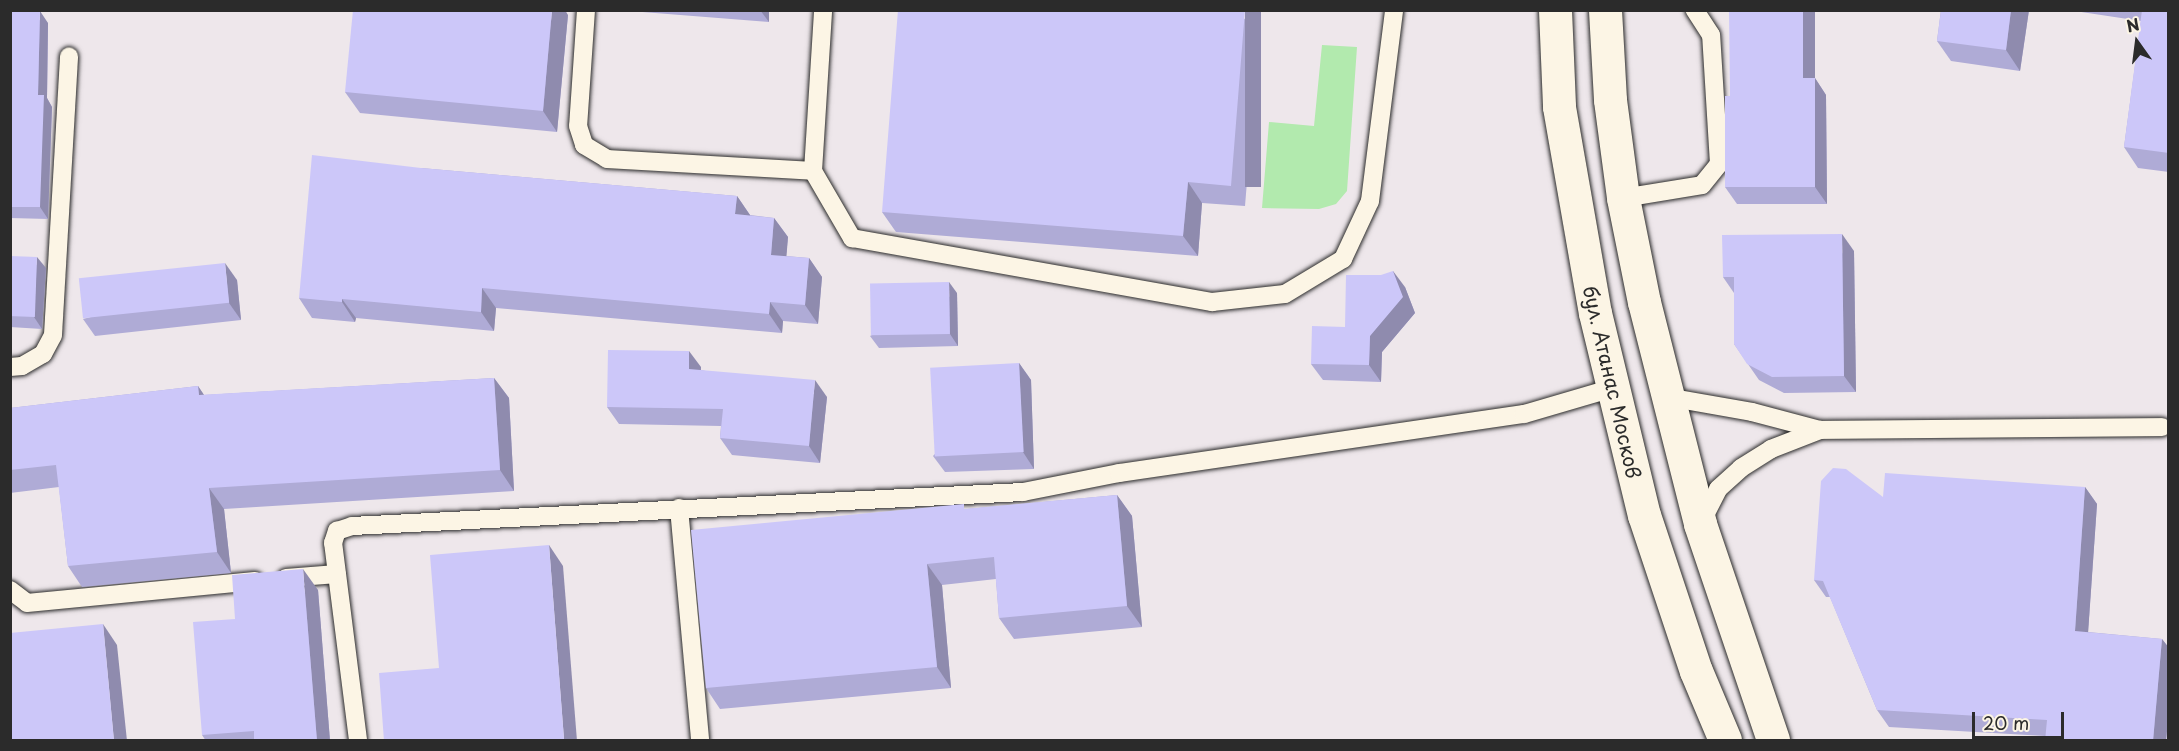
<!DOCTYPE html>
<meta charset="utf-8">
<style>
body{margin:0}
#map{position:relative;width:2179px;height:751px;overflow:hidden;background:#fcf5e5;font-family:"Playpen Sans",sans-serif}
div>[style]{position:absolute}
.built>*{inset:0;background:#eee7eb;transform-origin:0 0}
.green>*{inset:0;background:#b2eaae}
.roads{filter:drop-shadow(0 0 2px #2b2b2b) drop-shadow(0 0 2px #2b2b2b)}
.service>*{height:18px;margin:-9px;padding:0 9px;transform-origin:9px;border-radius:9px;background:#fcf5e5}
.secondary>*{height:33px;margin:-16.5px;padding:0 16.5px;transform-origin:16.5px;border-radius:16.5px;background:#fcf5e5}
.wall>*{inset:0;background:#afabd6}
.shaded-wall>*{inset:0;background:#8f8bae;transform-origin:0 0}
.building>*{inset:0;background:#ccc7f9;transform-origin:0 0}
span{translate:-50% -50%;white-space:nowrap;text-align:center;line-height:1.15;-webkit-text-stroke:4.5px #fcf5e5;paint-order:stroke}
.street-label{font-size:20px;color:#2b2b2b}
.frame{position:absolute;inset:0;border:12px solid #2b2b2b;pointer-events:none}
.north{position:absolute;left:2107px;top:12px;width:60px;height:60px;-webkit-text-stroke:4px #fcf5e5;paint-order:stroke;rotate:346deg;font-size:16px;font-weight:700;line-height:24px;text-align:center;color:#2b2b2b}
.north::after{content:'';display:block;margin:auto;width:21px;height:27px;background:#2b2b2b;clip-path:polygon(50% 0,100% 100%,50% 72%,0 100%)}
.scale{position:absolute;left:1972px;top:712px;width:92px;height:27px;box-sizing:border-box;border:3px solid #2b2b2b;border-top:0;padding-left:8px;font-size:18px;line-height:21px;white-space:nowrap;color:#2b2b2b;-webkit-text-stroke:4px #fcf5e5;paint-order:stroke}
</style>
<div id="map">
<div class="built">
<i style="left:10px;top:11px;width:2158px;height:729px"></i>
</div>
<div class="green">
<i style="clip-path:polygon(1322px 45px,1357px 47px,1347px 191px,1336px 204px,1319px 209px,1262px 208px,1269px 122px,1314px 126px)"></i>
</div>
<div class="roads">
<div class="service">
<i style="left:586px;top:10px;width:116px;rotate:93.9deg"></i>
<i style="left:578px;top:126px;width:20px;rotate:72deg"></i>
<i style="left:584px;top:145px;width:27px;rotate:31deg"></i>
<i style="left:607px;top:159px;width:206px;rotate:3.3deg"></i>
<i style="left:813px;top:171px;width:78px;rotate:59.8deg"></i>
<i style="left:852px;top:238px;width:366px;rotate:10.1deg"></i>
<i style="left:1212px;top:302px;width:73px;rotate:-6.3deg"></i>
<i style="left:1285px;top:294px;width:68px;rotate:-31.1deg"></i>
<i style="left:1343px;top:259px;width:64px;rotate:-65deg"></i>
<i style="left:1370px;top:201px;width:193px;rotate:-82.8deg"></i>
<i style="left:813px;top:171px;width:161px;rotate:-86.4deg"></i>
<i style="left:1623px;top:198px;width:80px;rotate:-9.3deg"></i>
<i style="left:1702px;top:185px;width:27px;rotate:-51deg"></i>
<i style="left:1719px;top:164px;width:129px;rotate:-93.5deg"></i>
<i style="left:1711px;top:35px;width:30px;rotate:-123deg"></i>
<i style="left:10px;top:367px;width:12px;rotate:-5deg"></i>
<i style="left:22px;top:366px;width:24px;rotate:-30deg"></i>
<i style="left:43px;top:354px;width:21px;rotate:-62deg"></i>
<i style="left:53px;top:335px;width:279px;rotate:-86.7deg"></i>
<i style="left:1667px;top:397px;width:86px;rotate:10deg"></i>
<i style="left:1752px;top:412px;width:70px;rotate:14.8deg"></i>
<i style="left:1820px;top:430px;width:342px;rotate:-0.5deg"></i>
<i style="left:679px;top:508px;width:233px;rotate:84.8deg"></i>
<i style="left:1701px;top:523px;width:38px;rotate:-63deg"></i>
<i style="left:1718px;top:489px;width:31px;rotate:-42deg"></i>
<i style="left:1741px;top:468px;width:36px;rotate:-32deg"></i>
<i style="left:1771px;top:449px;width:53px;rotate:-21.2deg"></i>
<i style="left:286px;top:578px;width:51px;rotate:-4.5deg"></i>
<i style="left:10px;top:590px;width:21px;rotate:37deg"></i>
<i style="left:27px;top:603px;width:229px;rotate:-5.5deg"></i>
<i style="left:358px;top:740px;width:199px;rotate:-97.2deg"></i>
<i style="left:333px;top:543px;width:13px;rotate:-72deg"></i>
<i style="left:337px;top:531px;width:16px;rotate:-18deg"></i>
<i style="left:352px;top:526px;width:672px;rotate:-2.9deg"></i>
<i style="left:1023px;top:492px;width:98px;rotate:-11.2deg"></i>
<i style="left:1119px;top:473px;width:409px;rotate:-8.3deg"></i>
<i style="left:1524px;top:414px;width:93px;rotate:-16.3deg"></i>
</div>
<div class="secondary">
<i style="left:1555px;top:10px;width:97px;rotate:87.6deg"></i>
<i style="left:1559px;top:107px;width:209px;rotate:80.1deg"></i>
<i style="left:1595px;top:313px;width:208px;rotate:76.4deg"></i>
<i style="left:1644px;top:515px;width:164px;rotate:71.6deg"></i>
<i style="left:1696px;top:671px;width:75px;rotate:67.2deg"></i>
<i style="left:1605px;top:10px;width:90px;rotate:86.8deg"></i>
<i style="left:1610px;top:100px;width:99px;rotate:82.4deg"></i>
<i style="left:1623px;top:198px;width:106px;rotate:78.6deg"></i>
<i style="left:1644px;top:302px;width:229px;rotate:75.8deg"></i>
<i style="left:1700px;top:524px;width:228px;rotate:71.3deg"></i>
</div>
</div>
<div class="wall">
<i style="clip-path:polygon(10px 10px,48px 23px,47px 98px,52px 107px,48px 219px,10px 218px)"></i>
<i style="clip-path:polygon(617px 10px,769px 10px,769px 22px)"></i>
<i style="clip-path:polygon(1261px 10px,1245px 206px,1202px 203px,1198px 256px,896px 232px,882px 212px)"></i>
<i style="clip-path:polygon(1941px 10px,2029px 10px,2020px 71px,1951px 61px,1937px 41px)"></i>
<i style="clip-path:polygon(2068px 10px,2169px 10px,2169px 172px,2138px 168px,2124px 147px,2141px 21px)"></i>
<i style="clip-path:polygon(568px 15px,557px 132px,360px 113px,345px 92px)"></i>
<i style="clip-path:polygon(1815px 78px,1826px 95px,1827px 204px,1737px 204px,1725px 187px,1730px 96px)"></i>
<i style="clip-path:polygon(421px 168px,737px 196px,750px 215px,774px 218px,788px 237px,786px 256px,809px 258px,822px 277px,818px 324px,783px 321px,782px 333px,496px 308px,494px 331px,356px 318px,355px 322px,312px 318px,299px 298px)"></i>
<i style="clip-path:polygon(1854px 251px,1856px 392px,1784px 393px,1759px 380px,1734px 344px,1734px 293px,1723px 277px)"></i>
<i style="clip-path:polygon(10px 256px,46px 268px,42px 329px,10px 327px)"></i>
<i style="clip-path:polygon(237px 280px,241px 320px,95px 336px,83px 319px)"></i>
<i style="clip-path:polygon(1405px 287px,1415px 313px,1382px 352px,1381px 382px,1323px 380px,1311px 364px,1345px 327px)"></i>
<i style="clip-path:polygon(957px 293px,958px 346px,879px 348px,870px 336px)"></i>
<i style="clip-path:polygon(1019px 363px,1031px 380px,1034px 469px,945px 472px,933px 456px)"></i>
<i style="clip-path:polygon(701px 367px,701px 370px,827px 397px,820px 463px,732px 455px,720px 438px,721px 426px,619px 424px,607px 407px)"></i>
<i style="clip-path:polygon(494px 378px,509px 398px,514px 491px,224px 509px,231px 573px,82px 587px,68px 566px,59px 487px,10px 493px,10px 408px,198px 386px,204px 395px)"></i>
<i style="clip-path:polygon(2085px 487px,2097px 504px,2088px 632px,2162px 639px,2169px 648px,2169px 711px,2166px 741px,2045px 741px,2045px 736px,1889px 727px,1877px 710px,1830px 597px,1826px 597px,1814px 580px,1883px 497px)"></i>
<i style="clip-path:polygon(1117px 495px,1132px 516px,1142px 627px,1014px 639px,999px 618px,996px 579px,942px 585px,951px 688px,720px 709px,706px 688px,967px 509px)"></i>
<i style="clip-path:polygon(318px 590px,330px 741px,206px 741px,202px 735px,235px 619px)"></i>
</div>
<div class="shaded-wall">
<i style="clip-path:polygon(552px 10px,565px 10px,568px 15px,557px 132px,543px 111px)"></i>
<i style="clip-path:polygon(760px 10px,769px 10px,769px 22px)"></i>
<i style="left:1245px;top:10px;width:16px;height:177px"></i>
<i style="clip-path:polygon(1803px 10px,1815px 10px,1815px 78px,1826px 95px,1827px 204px,1815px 187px,1803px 78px)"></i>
<i style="clip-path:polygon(2011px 10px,2029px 10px,2020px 71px,2006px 50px)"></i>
<i style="clip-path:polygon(40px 11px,48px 23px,47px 98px,52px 107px,48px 219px,40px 207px,38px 95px)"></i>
<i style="clip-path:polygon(1188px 182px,1202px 203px,1198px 256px,1183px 236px)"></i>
<i style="clip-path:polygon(737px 196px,750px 215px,748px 233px,735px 214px)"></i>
<i style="clip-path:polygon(774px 218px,788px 237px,785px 274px,771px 255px)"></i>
<i style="clip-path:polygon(1842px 234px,1854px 251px,1856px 392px,1844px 376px)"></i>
<i style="clip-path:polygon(37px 257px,46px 268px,42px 329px,34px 317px)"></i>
<i style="clip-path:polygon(809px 258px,822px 277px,818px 324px,805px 305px)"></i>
<i style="clip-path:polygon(225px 263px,237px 280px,241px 320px,229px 303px)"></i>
<i style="clip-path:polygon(1393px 271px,1405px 287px,1415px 313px,1382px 352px,1381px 382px,1369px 365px,1370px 336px)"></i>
<i style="clip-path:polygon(949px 282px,957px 293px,958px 346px,950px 334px)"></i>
<i style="clip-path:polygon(482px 288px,496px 308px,494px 331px,481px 312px)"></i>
<i style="clip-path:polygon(342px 299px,356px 318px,355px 322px,342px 302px)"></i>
<i style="clip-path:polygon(770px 302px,783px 321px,782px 333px,769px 314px)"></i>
<i style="clip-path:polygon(689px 351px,701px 367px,700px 386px,689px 369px)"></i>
<i style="clip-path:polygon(1019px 363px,1031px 380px,1034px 469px,1023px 452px)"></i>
<i style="clip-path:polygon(494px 378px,509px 398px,514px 491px,500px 470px)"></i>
<i style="clip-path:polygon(815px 380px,827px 397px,820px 463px,809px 446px)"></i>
<i style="clip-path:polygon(198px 386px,212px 407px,199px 395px)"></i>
<i style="clip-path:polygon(2085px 487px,2097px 504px,2087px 648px,2075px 631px)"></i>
<i style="clip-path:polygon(209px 488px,224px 509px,231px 573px,217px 552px)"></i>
<i style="clip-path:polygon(1117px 495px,1132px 516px,1142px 627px,1127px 606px)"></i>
<i style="clip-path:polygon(549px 545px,563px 566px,577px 741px,565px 741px,564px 739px)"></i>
<i style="clip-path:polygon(927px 564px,942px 585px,951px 688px,937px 667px)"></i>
<i style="clip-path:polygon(303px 569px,318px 590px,330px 741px,317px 741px)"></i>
<i style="clip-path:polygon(103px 624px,117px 645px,127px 741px,114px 741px)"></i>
<i style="clip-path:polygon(2162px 639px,2169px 648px,2169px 711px,2166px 741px,2153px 741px)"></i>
</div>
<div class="building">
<i style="clip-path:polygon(10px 10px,40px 11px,38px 95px,44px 95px,40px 207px,10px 207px)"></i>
<i style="clip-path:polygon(353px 10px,552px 10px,543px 111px,345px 92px)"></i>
<i style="clip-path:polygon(898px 10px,1245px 10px,1231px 186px,1188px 182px,1183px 236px,882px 212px)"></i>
<i style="clip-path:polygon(1729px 10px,1803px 10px,1803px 78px,1815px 78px,1815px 187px,1725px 187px,1725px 96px,1730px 96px)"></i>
<i style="clip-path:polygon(1941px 10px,2011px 10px,2006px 50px,1937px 41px)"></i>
<i style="clip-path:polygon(2142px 10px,2169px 10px,2169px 153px,2124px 147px)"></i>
<i style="clip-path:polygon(312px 155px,421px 168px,737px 196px,735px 214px,774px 218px,771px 255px,809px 258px,805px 305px,770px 302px,769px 314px,482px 288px,481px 312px,342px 299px,342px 302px,299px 298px)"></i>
<i style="clip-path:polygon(1842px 234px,1844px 376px,1772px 377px,1747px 364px,1734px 344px,1734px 277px,1723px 277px,1722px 235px)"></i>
<i style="left:10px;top:256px;width:27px;height:60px;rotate:2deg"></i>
<i style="left:225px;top:263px;width:40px;height:147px;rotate:84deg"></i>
<i style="clip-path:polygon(1393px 271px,1403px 297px,1370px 336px,1369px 365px,1311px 364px,1312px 326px,1345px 327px,1346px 275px,1381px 275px)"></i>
<i style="left:949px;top:282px;width:52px;height:79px;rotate:89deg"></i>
<i style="clip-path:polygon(608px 350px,689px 351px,689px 369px,815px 380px,809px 446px,720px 438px,723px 409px,607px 407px)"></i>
<i style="left:1019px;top:363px;width:89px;height:89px;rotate:87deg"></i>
<i style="clip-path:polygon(494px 378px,500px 470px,209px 488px,217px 552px,68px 566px,56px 465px,10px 470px,10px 408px,198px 386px,199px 395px)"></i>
<i style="clip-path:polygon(1833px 468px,1846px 469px,1883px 497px,1885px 473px,2085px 487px,2075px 631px,2162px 639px,2153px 741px,2045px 741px,2047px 720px,1877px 710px,1823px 581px,1814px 580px,1821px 481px)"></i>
<i style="clip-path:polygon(1117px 495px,1127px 606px,999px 618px,994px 557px,927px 564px,937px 667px,706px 688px,691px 530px,964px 504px,964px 509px)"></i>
<i style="clip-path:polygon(549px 545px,564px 739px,551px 741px,384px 741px,379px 673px,439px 668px,430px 555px)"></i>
<i style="clip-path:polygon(303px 569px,317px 741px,254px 741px,254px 731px,202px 735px,193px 622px,235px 619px,232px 575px)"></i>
<i style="clip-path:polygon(103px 624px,114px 741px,10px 741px,10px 633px)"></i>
</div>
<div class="street-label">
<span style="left:1612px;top:382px;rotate:77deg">бул. Атанас Москов</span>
</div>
<div class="frame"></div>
<div class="north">N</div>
<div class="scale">20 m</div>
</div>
